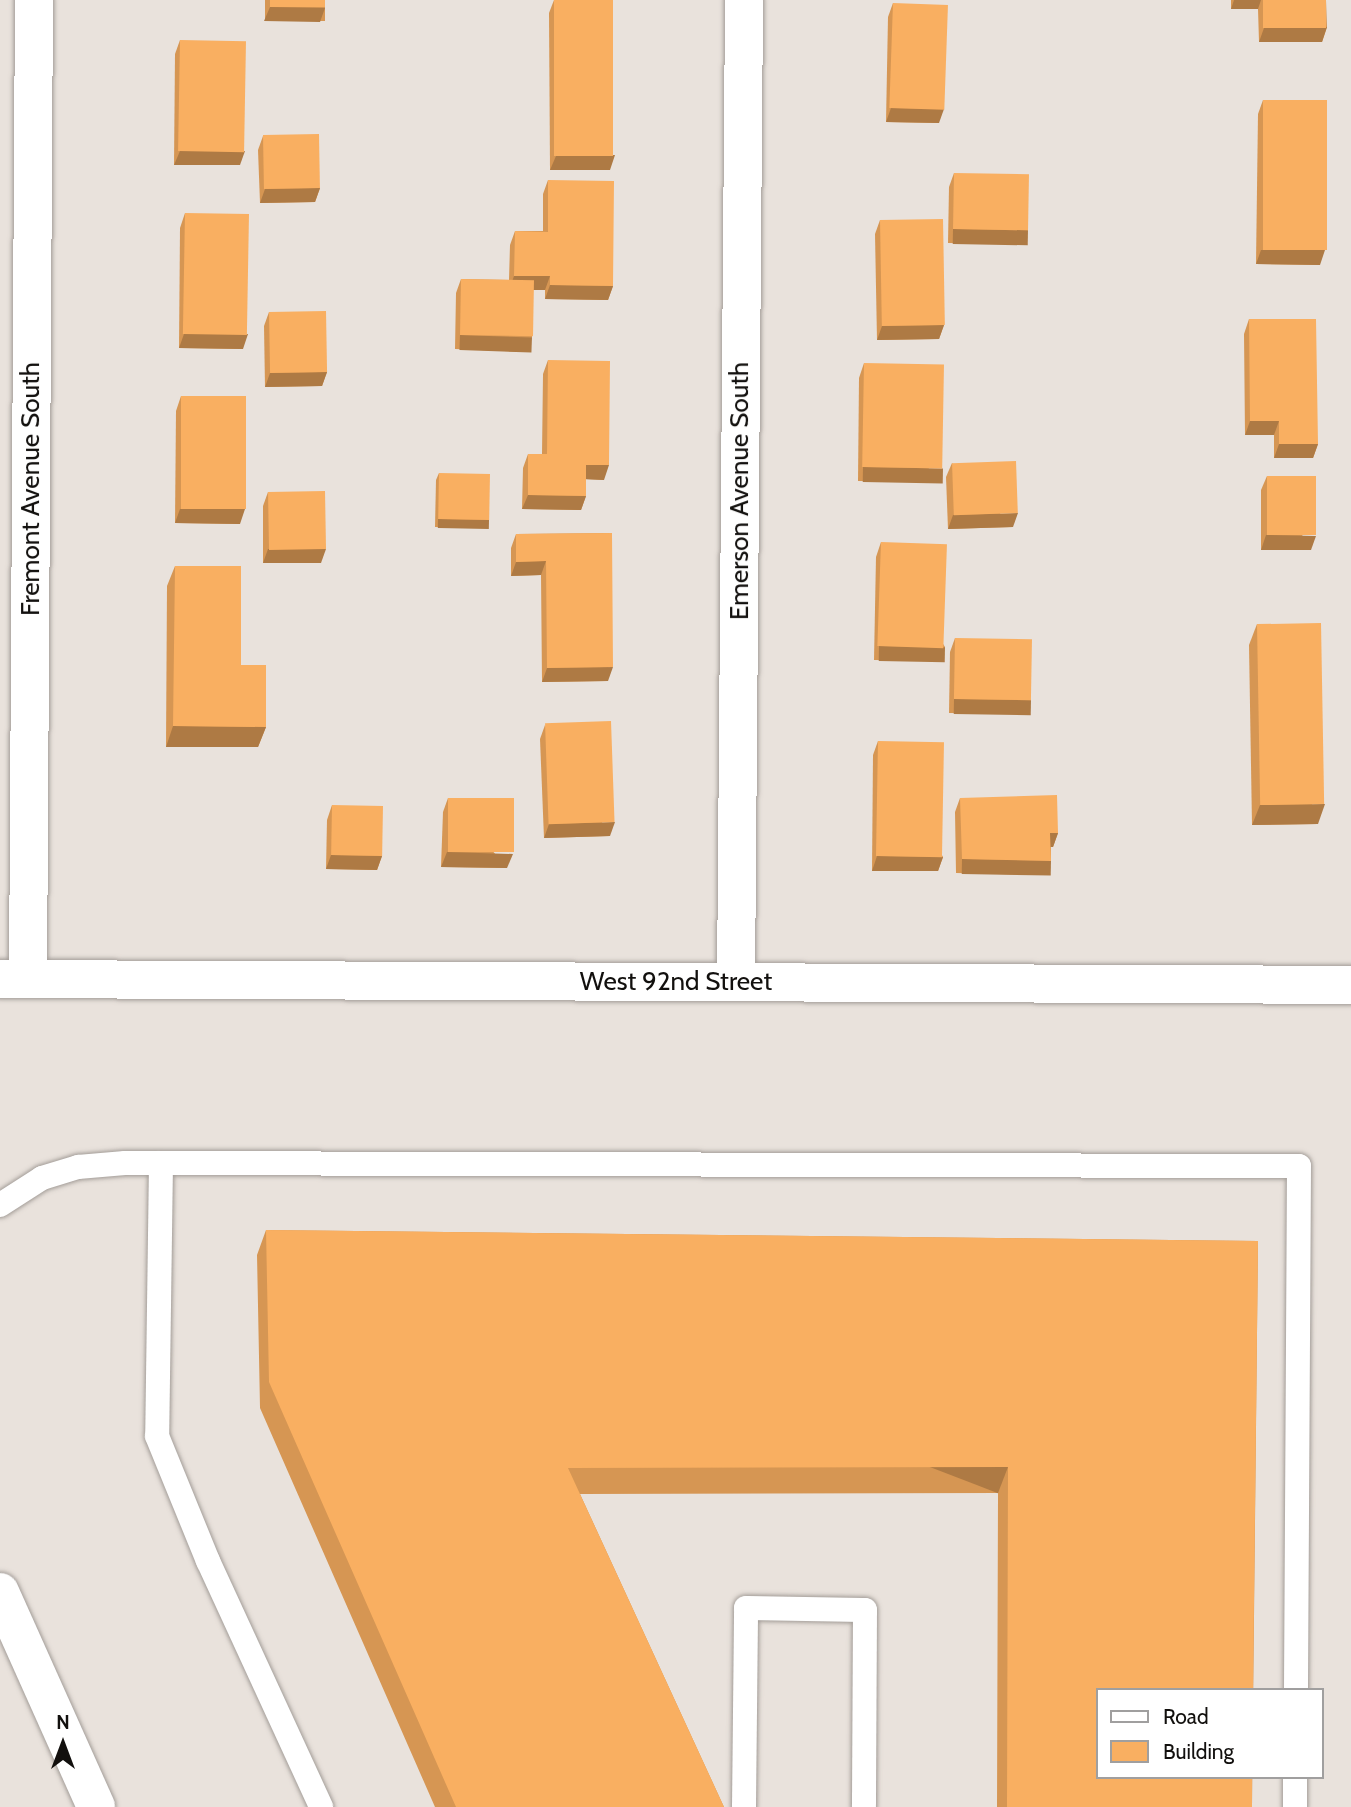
<!DOCTYPE html>
<style>
body{margin:0}
#map{position:relative;width:1351px;height:1807px;overflow:hidden;background:#e9e2dc;font-family:Cabin,sans-serif}
div>[style]{position:absolute}
.roads{filter:drop-shadow(0 0 2px #a39d98) drop-shadow(0 0 2px #a39d98)}
.service>*{height:24px;margin:-12px;padding:0 12px;transform-origin:12px;border-radius:12px;background:#fff}
.minor>*{height:38px;margin:-19px;padding:0 19px;transform-origin:19px;border-radius:19px;background:#fff}
.tertiary>*{height:38px;margin:-19px;padding:0 19px;transform-origin:19px;border-radius:19px;background:#fff}
.wall>*{inset:0;background:#d69653;transform-origin:0 0}
.shaded-wall>*{inset:0;background:#ae7a44;transform-origin:0 0}
.building>*{inset:0;background:#f9af61;transform-origin:0 0}
span{translate:-50% -50%;white-space:nowrap;text-align:center;line-height:1.15;-webkit-text-stroke:6px #fff;paint-order:stroke}
.street-label{font-size:26px;color:#12100e}
.legend{position:absolute;left:1096px;top:1688px;width:228px;height:91px;box-sizing:border-box;background:#fff;border:2px solid #a09f9f;margin:0;padding:9px 12px;list-style:none;font-size:21px;color:#12100e}
.legend li{display:flex;align-items:center;gap:14px;height:35px}
.legend b{width:35px;border:2px solid #a09f9f}
.north{position:absolute;left:28px;top:1709px;width:70px;height:70px;-webkit-text-stroke:5px #fff;paint-order:stroke;rotate:0deg;font-size:19px;font-weight:700;line-height:28px;text-align:center;color:#12100e}
.north::after{content:'';display:block;margin:auto;width:24px;height:32px;background:#12100e;clip-path:polygon(50% 0,100% 100%,50% 72%,0 100%)}
</style>
<div id="map">
<div class="roads">
<div class="service">
<i style="left:161px;top:1163px;width:273px;rotate:90.8deg"></i>
<i style="left:157px;top:1436px;width:135px;rotate:67.8deg"></i>
<i style="left:208px;top:1561px;width:271px;rotate:65.3deg"></i>
<i style="left:0;top:1205px;width:50px;rotate:-32.7deg"></i>
<i style="left:42px;top:1178px;width:38px;rotate:-17deg"></i>
<i style="left:78px;top:1167px;width:47px;rotate:-4.9deg"></i>
<i style="left:125px;top:1163px;width:1174px;rotate:0.15deg"></i>
<i style="left:1299px;top:1166px;width:524px;rotate:90.33deg"></i>
<i style="left:744px;top:1807px;width:199px;rotate:-89.4deg"></i>
<i style="left:746px;top:1608px;width:119px;rotate:1deg"></i>
<i style="left:865px;top:1610px;width:197px;rotate:90.3deg"></i>
<i style="left:1295px;top:1807px;width:30px;rotate:-90deg"></i>
</div>
<div class="minor">
<i style="left:0;top:979px;width:1351px;rotate:0.25deg"></i>
<i style="left:28px;top:979px;width:979px;rotate:-89.65deg"></i>
<i style="left:736px;top:982px;width:982px;rotate:-89.53deg"></i>
</div>
<div class="tertiary">
<i style="left:0;top:1592px;width:235px;rotate:65.9deg"></i>
</div>
</div>
<div class="wall">
<i style="left:265px;top:0;width:60px;height:21px"></i>
<i style="clip-path:polygon(554px 0,610px 170px,550px 170px,549px 13px)"></i>
<i style="clip-path:polygon(1231px 0,1326px 0,1327px 27px,1322px 42px,1259px 42px,1258px 9px,1231px 9px)"></i>
<i style="clip-path:polygon(893px 3px,939px 123px,886px 122px,888px 17px)"></i>
<i style="clip-path:polygon(180px 40px,240px 165px,174px 165px,175px 54px)"></i>
<i style="clip-path:polygon(1263px 100px,1320px 265px,1256px 264px,1258px 114px)"></i>
<i style="clip-path:polygon(263px 136px,320px 188px,315px 202px,260px 203px,258px 150px)"></i>
<i style="clip-path:polygon(954px 173px,1028px 230px,1022px 244px,948px 243px,949px 187px)"></i>
<i style="clip-path:polygon(548px 180px,613px 286px,608px 300px,545px 299px,545px 290px,533px 290px,532px 338px,527px 352px,455px 349px,456px 293px,461px 279px,509px 280px,510px 245px,515px 231px,543px 231px,543px 194px)"></i>
<i style="clip-path:polygon(185px 213px,243px 349px,179px 348px,180px 228px)"></i>
<i style="clip-path:polygon(880px 220px,944px 325px,939px 339px,877px 340px,875px 234px)"></i>
<i style="clip-path:polygon(269px 312px,327px 372px,322px 386px,265px 387px,264px 326px)"></i>
<i style="clip-path:polygon(1249px 319px,1318px 444px,1313px 458px,1274px 458px,1274px 435px,1245px 435px,1244px 334px)"></i>
<i style="clip-path:polygon(548px 360px,604px 480px,586px 479px,586px 496px,581px 510px,522px 509px,523px 468px,528px 454px,542px 454px,543px 374px)"></i>
<i style="clip-path:polygon(864px 363px,937px 482px,858px 481px,859px 378px)"></i>
<i style="clip-path:polygon(181px 396px,240px 524px,175px 523px,176px 411px)"></i>
<i style="clip-path:polygon(952px 463px,1013px 527px,948px 529px,946px 477px)"></i>
<i style="clip-path:polygon(439px 473px,489px 520px,486px 528px,435px 527px,436px 480px)"></i>
<i style="clip-path:polygon(1267px 476px,1311px 550px,1261px 550px,1261px 490px)"></i>
<i style="clip-path:polygon(268px 492px,321px 563px,263px 563px,263px 506px)"></i>
<i style="clip-path:polygon(612px 533px,608px 681px,542px 682px,541px 575px,511px 576px,511px 548px,516px 534px)"></i>
<i style="clip-path:polygon(881px 542px,945px 647px,940px 661px,874px 660px,876px 557px)"></i>
<i style="clip-path:polygon(175px 566px,241px 665px,266px 727px,258px 747px,166px 747px,167px 586px)"></i>
<i style="clip-path:polygon(1257px 624px,1318px 824px,1252px 825px,1249px 645px)"></i>
<i style="clip-path:polygon(955px 638px,1031px 700px,1026px 714px,949px 713px,950px 652px)"></i>
<i style="clip-path:polygon(545px 725px,610px 836px,544px 838px,540px 739px)"></i>
<i style="clip-path:polygon(878px 741px,943px 857px,938px 871px,872px 871px,873px 755px)"></i>
<i style="clip-path:polygon(448px 798px,507px 868px,441px 867px,443px 812px)"></i>
<i style="clip-path:polygon(960px 798px,1058px 833px,1053px 847px,1051px 847px,1051px 861px,1046px 875px,956px 873px,955px 812px)"></i>
<i style="clip-path:polygon(332px 805px,382px 856px,377px 870px,326px 869px,327px 820px)"></i>
<i style="clip-path:polygon(266px 1230px,1258px 1241px,1252px 1807px,997px 1807px,998px 1493px,580px 1494px,724px 1807px,435px 1807px,260px 1408px,257px 1255px)"></i>
</div>
<div class="shaded-wall">
<i style="clip-path:polygon(1234px 0,1261px 0,1258px 9px,1231px 9px)"></i>
<i style="clip-path:polygon(270px 7px,325px 8px,320px 22px,264px 21px)"></i>
<i style="clip-path:polygon(1327px 27px,1322px 42px,1259px 42px,1264px 28px)"></i>
<i style="clip-path:polygon(891px 108px,944px 109px,939px 123px,886px 122px)"></i>
<i style="clip-path:polygon(180px 151px,245px 151px,240px 165px,174px 165px)"></i>
<i style="clip-path:polygon(615px 155px,610px 170px,550px 170px,556px 156px)"></i>
<i style="clip-path:polygon(320px 188px,315px 202px,260px 203px,265px 189px)"></i>
<i style="left:953px;top:229px;width:75px;height:15px;rotate:1deg"></i>
<i style="clip-path:polygon(1261px 250px,1325px 250px,1320px 265px,1256px 264px)"></i>
<i style="clip-path:polygon(514px 276px,550px 276px,545px 290px,509px 290px)"></i>
<i style="clip-path:polygon(550px 285px,613px 286px,608px 300px,545px 299px)"></i>
<i style="clip-path:polygon(944px 325px,939px 339px,877px 340px,882px 326px)"></i>
<i style="clip-path:polygon(184px 334px,248px 334px,243px 349px,179px 348px)"></i>
<i style="left:460px;top:335px;width:72px;height:15px;rotate:2deg"></i>
<i style="clip-path:polygon(327px 372px,322px 386px,265px 387px,270px 373px)"></i>
<i style="clip-path:polygon(1250px 421px,1279px 421px,1274px 435px,1245px 435px)"></i>
<i style="clip-path:polygon(1279px 444px,1318px 444px,1313px 458px,1274px 458px)"></i>
<i style="clip-path:polygon(586px 465px,609px 465px,604px 480px,581px 479px)"></i>
<i style="left:863px;top:467px;width:80px;height:15px;rotate:1deg"></i>
<i style="clip-path:polygon(528px 495px,586px 496px,581px 510px,522px 509px)"></i>
<i style="clip-path:polygon(180px 509px,245px 509px,240px 524px,175px 523px)"></i>
<i style="clip-path:polygon(1018px 513px,1013px 527px,948px 529px,953px 515px)"></i>
<i style="left:438px;top:519px;width:51px;height:9px;rotate:1deg"></i>
<i style="clip-path:polygon(1266px 535px,1316px 536px,1311px 550px,1261px 550px)"></i>
<i style="clip-path:polygon(268px 549px,326px 549px,321px 563px,263px 563px)"></i>
<i style="clip-path:polygon(546px 561px,541px 575px,511px 576px,516px 562px)"></i>
<i style="left:879px;top:646px;width:66px;height:15px;rotate:1deg"></i>
<i style="clip-path:polygon(613px 667px,608px 681px,542px 682px,547px 668px)"></i>
<i style="left:954px;top:699px;width:77px;height:15px;rotate:1deg"></i>
<i style="clip-path:polygon(173px 726px,266px 727px,258px 747px,166px 747px)"></i>
<i style="clip-path:polygon(1325px 804px,1318px 824px,1252px 825px,1260px 805px)"></i>
<i style="clip-path:polygon(615px 822px,610px 836px,544px 838px,549px 824px)"></i>
<i style="clip-path:polygon(1050px 833px,1058px 833px,1053px 847px,1045px 847px)"></i>
<i style="clip-path:polygon(447px 852px,513px 854px,507px 868px,441px 867px)"></i>
<i style="clip-path:polygon(331px 855px,382px 856px,377px 870px,326px 869px)"></i>
<i style="clip-path:polygon(877px 856px,943px 857px,938px 871px,872px 871px)"></i>
<i style="left:962px;top:859px;width:89px;height:15px;rotate:1deg"></i>
<i style="left:1008px;top:1467px;width:28px;height:440px;rotate:111deg"></i>
</div>
<div class="building">
<i style="left:270px;top:0;width:55px;height:7px"></i>
<i style="left:554px;top:0;width:59px;height:156px"></i>
<i style="left:1263px;top:0;width:63px;height:28px"></i>
<i style="left:893px;top:3px;width:55px;height:105px;rotate:2deg"></i>
<i style="left:180px;top:40px;width:66px;height:111px;rotate:1deg"></i>
<i style="left:1263px;top:100px;width:64px;height:150px"></i>
<i style="left:319px;top:134px;width:54px;height:56px;rotate:89deg"></i>
<i style="left:954px;top:173px;width:75px;height:56px;rotate:1deg"></i>
<i style="clip-path:polygon(548px 180px,614px 181px,613px 286px,550px 285px,550px 276px,514px 276px,515px 231px,548px 232px)"></i>
<i style="left:185px;top:213px;width:64px;height:121px;rotate:1deg"></i>
<i style="left:943px;top:219px;width:106px;height:63px;rotate:89deg"></i>
<i style="left:461px;top:279px;width:73px;height:56px;rotate:1deg"></i>
<i style="left:326px;top:311px;width:61px;height:57px;rotate:89deg"></i>
<i style="clip-path:polygon(1249px 319px,1316px 319px,1318px 444px,1279px 444px,1279px 421px,1250px 421px)"></i>
<i style="clip-path:polygon(548px 360px,610px 361px,609px 465px,586px 465px,586px 496px,528px 495px,528px 454px,547px 454px)"></i>
<i style="left:864px;top:363px;width:80px;height:104px;rotate:1deg"></i>
<i style="left:181px;top:396px;width:65px;height:113px"></i>
<i style="left:1016px;top:461px;width:52px;height:64px;rotate:88deg"></i>
<i style="left:439px;top:473px;width:51px;height:46px;rotate:1deg"></i>
<i style="left:1267px;top:476px;width:49px;height:59px"></i>
<i style="left:325px;top:491px;width:58px;height:57px;rotate:89deg"></i>
<i style="clip-path:polygon(612px 533px,613px 667px,547px 668px,546px 561px,516px 562px,516px 534px)"></i>
<i style="left:881px;top:542px;width:66px;height:104px;rotate:2deg"></i>
<i style="clip-path:polygon(175px 566px,241px 566px,241px 665px,266px 665px,266px 727px,173px 726px)"></i>
<i style="left:1321px;top:623px;width:181px;height:64px;rotate:89deg"></i>
<i style="left:955px;top:638px;width:77px;height:61px;rotate:1deg"></i>
<i style="left:611px;top:721px;width:101px;height:66px;rotate:88deg"></i>
<i style="left:878px;top:741px;width:66px;height:115px;rotate:1deg"></i>
<i style="clip-path:polygon(1057px 795px,1058px 833px,1050px 833px,1051px 861px,962px 859px,960px 798px)"></i>
<i style="left:448px;top:798px;width:66px;height:54px"></i>
<i style="left:332px;top:805px;width:51px;height:50px;rotate:1deg"></i>
<i style="clip-path:polygon(266px 1230px,1258px 1241px,1253px 1690px,1097px 1690px,1097px 1777px,1252px 1777px,1252px 1807px,1007px 1807px,1008px 1467px,568px 1468px,724px 1807px,456px 1807px,269px 1382px)"></i>
</div>
<div class="street-label">
<span style="left:31px;top:489px;rotate:-90deg">Fremont Avenue South</span>
<span style="left:740px;top:491px;rotate:-90deg">Emerson Avenue South</span>
<span style="left:676px;top:982px">West 92nd Street</span>
</div>
<ul class="legend">
<li><b style="height:9px;background:#fff"></b>Road</li>
<li><b style="height:19px;background:#f9af61"></b>Building</li>
</ul>
<div class="north">N</div>
</div>
